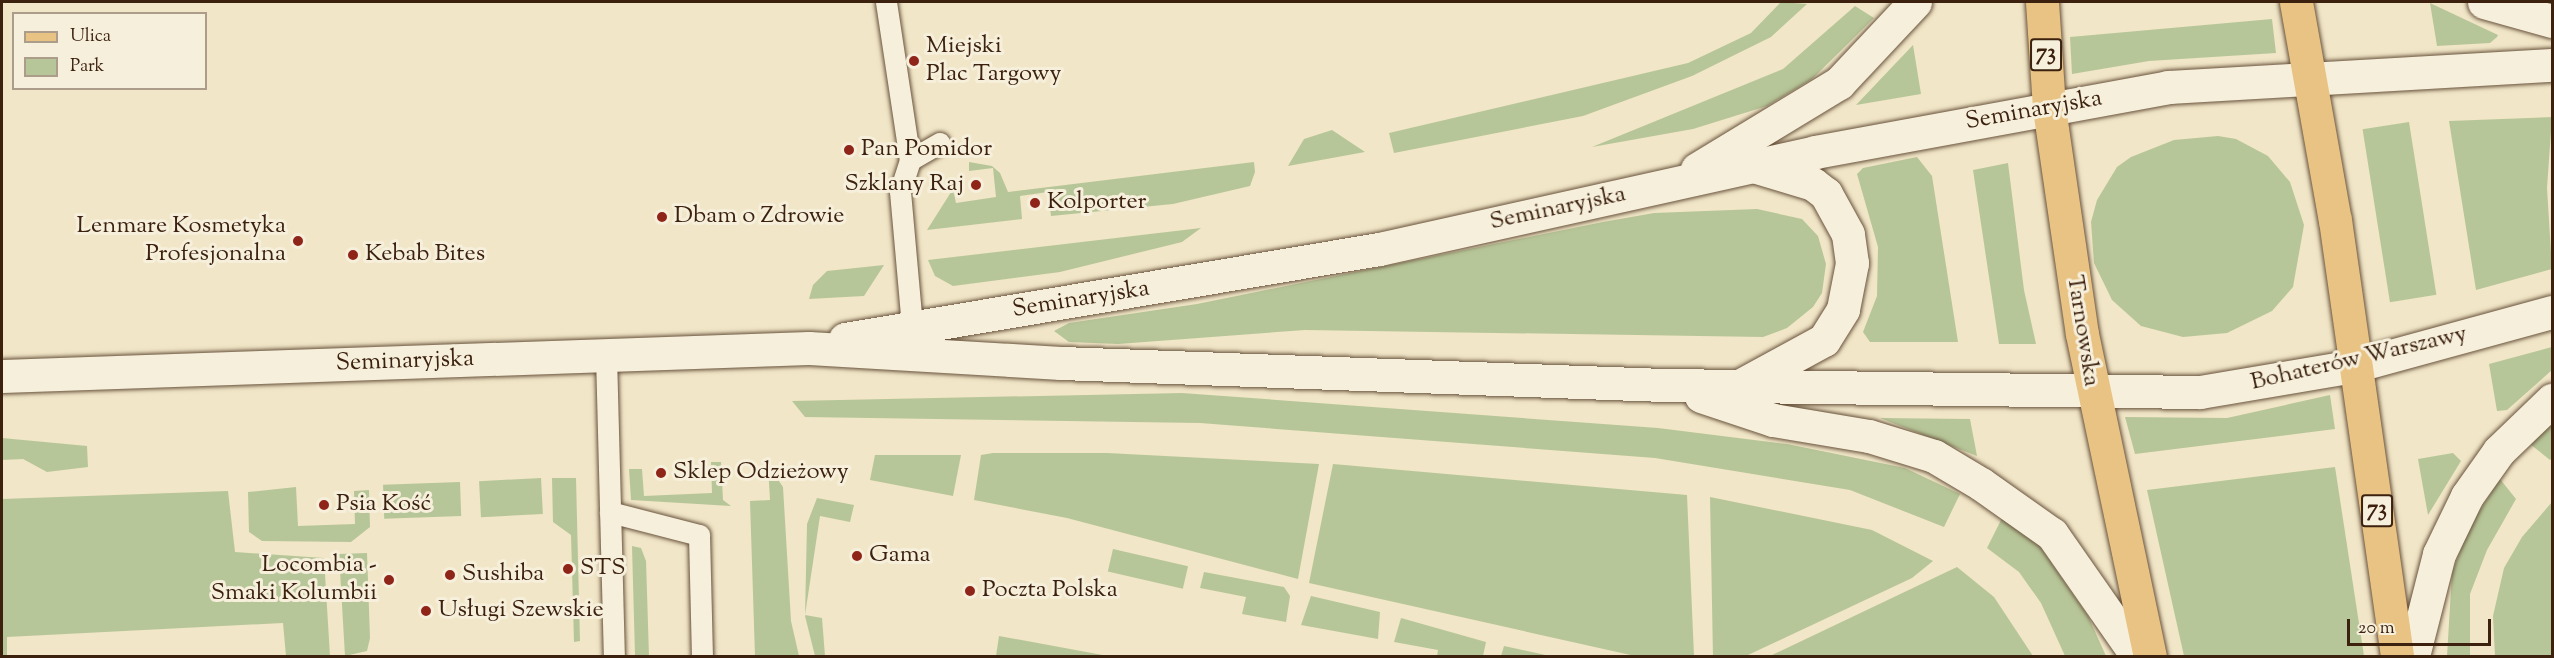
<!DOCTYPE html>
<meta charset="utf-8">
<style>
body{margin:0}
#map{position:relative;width:2554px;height:658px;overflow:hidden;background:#f1e6c7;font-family:"Sorts Mill Goudy",serif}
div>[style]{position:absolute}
.green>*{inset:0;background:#b7c698;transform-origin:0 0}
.roads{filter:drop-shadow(0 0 2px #68523c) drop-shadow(0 0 2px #68523c)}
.service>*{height:21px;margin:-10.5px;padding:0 10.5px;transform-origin:10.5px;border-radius:10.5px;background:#f6efdb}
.tertiary>*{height:33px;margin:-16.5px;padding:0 16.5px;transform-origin:16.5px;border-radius:16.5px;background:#f6efdb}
.primary>*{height:33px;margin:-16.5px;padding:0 16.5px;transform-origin:16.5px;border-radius:16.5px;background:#e8c384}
.dots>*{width:16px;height:16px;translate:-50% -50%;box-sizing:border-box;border:3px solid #f6efdb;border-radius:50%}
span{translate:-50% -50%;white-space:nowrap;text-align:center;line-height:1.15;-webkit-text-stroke:6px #f6efdb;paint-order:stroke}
.shield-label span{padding:2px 4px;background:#f6efdb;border:2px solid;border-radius:4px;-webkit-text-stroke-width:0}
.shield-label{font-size:22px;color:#3b210e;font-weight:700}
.poi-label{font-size:24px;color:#3b210e}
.left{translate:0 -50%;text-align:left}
.right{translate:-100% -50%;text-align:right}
.street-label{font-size:24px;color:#3b210e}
.frame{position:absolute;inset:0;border:3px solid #3b210e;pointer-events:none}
.legend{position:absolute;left:12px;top:12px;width:195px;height:78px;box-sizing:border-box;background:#f6efdb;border:2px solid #ab9d89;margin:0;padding:8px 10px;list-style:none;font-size:18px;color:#3b210e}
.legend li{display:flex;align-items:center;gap:12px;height:30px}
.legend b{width:30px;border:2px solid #ab9d89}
.scale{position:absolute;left:2347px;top:619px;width:144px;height:27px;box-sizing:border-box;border:3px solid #3b210e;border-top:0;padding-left:8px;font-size:18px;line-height:21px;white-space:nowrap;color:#3b210e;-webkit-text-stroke:4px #f6efdb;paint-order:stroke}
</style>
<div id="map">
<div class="green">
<i style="clip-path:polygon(1781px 2px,1807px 4px,1771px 37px,1692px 76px,1583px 116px,1394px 153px,1389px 133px,1688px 63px,1751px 33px)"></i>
<i style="clip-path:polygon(2430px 3px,2498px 35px,2497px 37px,2490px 43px,2437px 46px)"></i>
<i style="clip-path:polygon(1855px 6px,1874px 18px,1812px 79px,1767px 106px,1693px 129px,1592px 147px,1783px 69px)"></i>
<i style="clip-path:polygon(2272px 19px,2276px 53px,2149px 61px,2072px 74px,2070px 37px)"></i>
<i style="clip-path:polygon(1913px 45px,1921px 94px,1856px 105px)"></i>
<i style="clip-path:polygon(2552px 117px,2547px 188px,2552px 269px,2476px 290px,2449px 121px)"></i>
<i style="left:2409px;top:122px;width:175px;height:47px;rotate:81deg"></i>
<i style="clip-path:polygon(1332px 130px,1365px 152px,1288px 166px,1304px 139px)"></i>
<i style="clip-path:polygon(2218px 136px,2236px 139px,2268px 156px,2290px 182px,2304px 225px,2293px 287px,2272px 311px,2227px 333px,2183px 337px,2141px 326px,2112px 300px,2094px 263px,2091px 222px,2097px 200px,2117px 167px,2131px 157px,2174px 140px)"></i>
<i style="clip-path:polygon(1917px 157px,1932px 176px,1958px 342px,1870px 342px,1863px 332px,1877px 296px,1878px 247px,1857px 174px,1863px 168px)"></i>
<i style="clip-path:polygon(969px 162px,992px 166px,1000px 173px,1008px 192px,1254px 162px,1255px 172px,1250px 186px,1173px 204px,1051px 216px,1048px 192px,1020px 196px,1022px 219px,927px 230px,953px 189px,956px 203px,996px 197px,993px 168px,969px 171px)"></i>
<i style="clip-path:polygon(2008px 163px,2024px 290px,2036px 344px,1999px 344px,1973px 170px)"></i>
<i style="clip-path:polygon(1757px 209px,1802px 219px,1818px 236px,1826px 264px,1822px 293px,1813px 307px,1787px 328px,1763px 337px,1305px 330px,1118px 344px,1069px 342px,1054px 331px,1069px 323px,1197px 304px,1603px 222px,1654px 213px)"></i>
<i style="clip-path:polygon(1201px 228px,1182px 242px,1060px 272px,953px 286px,935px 276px,928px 260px)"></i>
<i style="clip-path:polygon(884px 265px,864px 296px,809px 299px,813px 285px,827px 271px)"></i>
<i style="clip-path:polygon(2552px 347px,2552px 370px,2507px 410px,2497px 411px,2489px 364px)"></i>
<i style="clip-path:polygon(1182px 393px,1658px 428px,1787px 444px,1905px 468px,1960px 494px,1944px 527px,1850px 490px,1655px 458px,1200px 423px,805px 417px,792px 401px)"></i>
<i style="clip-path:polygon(2330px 395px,2335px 429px,2135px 454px,2125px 417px,2227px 418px)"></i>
<i style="clip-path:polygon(1880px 418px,1970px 419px,1977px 456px)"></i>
<i style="clip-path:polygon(2552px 424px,2552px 458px,2550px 460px,2530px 444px)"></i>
<i style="clip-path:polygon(2px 438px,87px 446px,88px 467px,47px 472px,23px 459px,2px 460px)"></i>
<i style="clip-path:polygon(993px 453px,1107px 453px,1319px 464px,1298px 579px,1067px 518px,974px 500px,981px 455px)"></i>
<i style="clip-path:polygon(2453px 453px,2461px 461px,2428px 515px,2418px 459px)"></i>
<i style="clip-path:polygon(875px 455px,961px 455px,953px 496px,870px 480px)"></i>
<i style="clip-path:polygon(711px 462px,721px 462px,723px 500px,731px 506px,631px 500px,629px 469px,642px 469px,644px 496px,712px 493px)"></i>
<i style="clip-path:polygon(1333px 464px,1687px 495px,1694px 656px,1635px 656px,1309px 583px)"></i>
<i style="clip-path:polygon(768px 465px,783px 487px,791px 621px,799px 656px,755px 656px,750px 501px,770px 500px)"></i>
<i style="clip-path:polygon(2335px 467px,2364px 656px,2184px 656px,2147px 490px)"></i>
<i style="left:541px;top:478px;width:36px;height:62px;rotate:87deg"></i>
<i style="clip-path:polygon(552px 478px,576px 478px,580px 641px,574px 642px,571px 535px,553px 522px)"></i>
<i style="clip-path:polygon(2500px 479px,2516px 499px,2487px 550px,2470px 594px,2470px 656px,2447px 656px,2452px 573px,2469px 527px)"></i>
<i style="left:460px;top:482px;width:34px;height:77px;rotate:88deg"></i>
<i style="clip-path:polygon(296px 487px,298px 526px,355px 524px,354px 491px,369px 490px,370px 527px,351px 542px,262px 541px,249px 532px,248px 492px)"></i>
<i style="clip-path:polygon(228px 491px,235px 552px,324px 558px,330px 656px,286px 656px,283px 623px,7px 637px,7px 656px,2px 656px,2px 499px)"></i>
<i style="clip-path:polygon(1710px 497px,1872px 530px,1933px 561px,1912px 578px,1748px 655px,1713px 656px)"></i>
<i style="clip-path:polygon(817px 498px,854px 505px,850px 522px,820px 516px,805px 615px,822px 618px,825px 656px,815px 656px,805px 616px,807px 524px)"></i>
<i style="clip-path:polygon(2552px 502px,2552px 656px,2495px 656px,2493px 616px,2504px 568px,2522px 537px)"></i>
<i style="clip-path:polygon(2002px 518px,2037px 542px,2088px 616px,2106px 656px,2065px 656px,2041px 603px,2019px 572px,1987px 548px)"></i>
<i style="clip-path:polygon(632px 546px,641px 548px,646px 561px,649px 656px,635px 656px)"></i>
<i style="left:1113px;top:549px;width:77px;height:23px;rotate:13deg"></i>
<i style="clip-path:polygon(367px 553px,370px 638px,367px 651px,345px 656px,339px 554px)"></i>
<i style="clip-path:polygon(1957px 567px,1994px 597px,2033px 656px,1770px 656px)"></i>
<i style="clip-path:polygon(1204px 572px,1284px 587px,1290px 596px,1286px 622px,1242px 614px,1246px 597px,1200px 588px)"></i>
<i style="clip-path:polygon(1311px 596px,1380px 612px,1378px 639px,1301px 625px)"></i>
<i style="clip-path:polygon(1401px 618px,1486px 642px,1483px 656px,1437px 656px,1438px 650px,1394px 642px)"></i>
<i style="clip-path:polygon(999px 636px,1108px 656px,996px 656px)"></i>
<i style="clip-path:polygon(1504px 646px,1550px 656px,1501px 656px)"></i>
</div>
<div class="roads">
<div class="service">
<i style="left:886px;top:2px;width:160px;rotate:81.4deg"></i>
<i style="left:912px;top:326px;width:136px;rotate:-95.1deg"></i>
<i style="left:900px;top:191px;width:33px;rotate:-72deg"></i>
<i style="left:910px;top:160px;width:34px;rotate:-30deg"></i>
<i style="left:606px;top:355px;width:301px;rotate:88.5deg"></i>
<i style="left:610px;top:512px;width:92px;rotate:14.5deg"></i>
<i style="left:699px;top:535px;width:121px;rotate:88.6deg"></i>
</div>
<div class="tertiary">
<i style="left:2484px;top:2px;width:71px;rotate:15.6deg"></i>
<i style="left:1697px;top:169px;width:166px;rotate:-31.2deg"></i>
<i style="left:1839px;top:83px;width:111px;rotate:-46.8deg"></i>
<i style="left:845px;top:339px;width:542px;rotate:-9.57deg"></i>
<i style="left:1379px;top:249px;width:447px;rotate:-12.5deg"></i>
<i style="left:1815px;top:152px;width:359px;rotate:-10.4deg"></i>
<i style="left:2168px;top:87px;width:385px;rotate:-3.3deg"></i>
<i style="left:2px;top:376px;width:807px;rotate:-1.99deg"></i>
<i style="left:809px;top:348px;width:252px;rotate:3.4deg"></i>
<i style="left:1061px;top:363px;width:604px;rotate:2.09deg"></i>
<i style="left:1665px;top:385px;width:535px;rotate:0.75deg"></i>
<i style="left:2200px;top:392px;width:156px;rotate:-9.6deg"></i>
<i style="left:2354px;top:366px;width:205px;rotate:-15.3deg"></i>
<i style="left:1743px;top:384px;width:92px;rotate:-28.5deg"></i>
<i style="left:1824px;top:340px;width:36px;rotate:-58deg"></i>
<i style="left:1843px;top:309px;width:47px;rotate:-78.9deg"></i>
<i style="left:1852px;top:263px;width:29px;rotate:-98deg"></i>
<i style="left:1848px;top:234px;width:46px;rotate:-118.8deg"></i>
<i style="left:1826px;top:194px;width:16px;rotate:-142deg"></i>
<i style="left:1813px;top:184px;width:59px;rotate:-163.1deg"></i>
<i style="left:1701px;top:396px;width:76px;rotate:18.4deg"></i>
<i style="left:1773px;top:420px;width:97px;rotate:9.5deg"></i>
<i style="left:1869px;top:436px;width:68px;rotate:17.1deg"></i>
<i style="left:1934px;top:456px;width:55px;rotate:30.8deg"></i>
<i style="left:1981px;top:484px;width:87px;rotate:35.2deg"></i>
<i style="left:2052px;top:534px;width:149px;rotate:55.1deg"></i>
<i style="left:2413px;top:656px;width:105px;rotate:-75.7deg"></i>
<i style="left:2439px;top:554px;width:64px;rotate:-64.2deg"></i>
<i style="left:2467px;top:496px;width:55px;rotate:-54.6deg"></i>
<i style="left:2499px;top:451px;width:74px;rotate:-43.9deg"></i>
</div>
<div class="primary">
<i style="left:2042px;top:2px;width:106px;rotate:86.2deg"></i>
<i style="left:2049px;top:108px;width:228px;rotate:81.7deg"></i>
<i style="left:2082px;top:334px;width:329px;rotate:78.1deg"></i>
<i style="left:2296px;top:2px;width:221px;rotate:79.9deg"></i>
<i style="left:2335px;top:220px;width:440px;rotate:81.9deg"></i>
</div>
</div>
<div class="dots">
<i style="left:914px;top:61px;background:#8f2418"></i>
<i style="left:849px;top:150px;background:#8f2418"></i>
<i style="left:976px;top:185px;background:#8f2418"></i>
<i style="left:1035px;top:203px;background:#8f2418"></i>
<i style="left:662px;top:217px;background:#8f2418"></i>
<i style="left:298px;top:241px;background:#8f2418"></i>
<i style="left:353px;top:255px;background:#8f2418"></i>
<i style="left:661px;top:473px;background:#8f2418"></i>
<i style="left:324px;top:505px;background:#8f2418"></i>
<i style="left:857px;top:556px;background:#8f2418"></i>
<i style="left:568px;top:569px;background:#8f2418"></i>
<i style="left:450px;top:575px;background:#8f2418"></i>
<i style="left:389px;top:580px;background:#8f2418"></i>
<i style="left:970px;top:591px;background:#8f2418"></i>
<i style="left:426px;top:611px;background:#8f2418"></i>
</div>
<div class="shield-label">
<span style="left:2046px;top:55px">73</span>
<span style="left:2377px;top:511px">73</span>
</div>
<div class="poi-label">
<span class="left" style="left:926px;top:61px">Miejski<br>Plac Targowy</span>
<span class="left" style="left:861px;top:150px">Pan Pomidor</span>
<span class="right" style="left:964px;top:185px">Szklany Raj</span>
<span class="left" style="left:1047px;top:203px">Kolporter</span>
<span class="left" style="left:674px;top:217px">Dbam o Zdrowie</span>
<span class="right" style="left:286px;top:241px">Lenmare Kosmetyka<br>Profesjonalna</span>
<span class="left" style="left:365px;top:255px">Kebab Bites</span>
<span class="left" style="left:673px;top:473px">Sklep Odzieżowy</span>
<span class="left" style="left:336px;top:505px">Psia Kość</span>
<span class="left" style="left:869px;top:556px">Gama</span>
<span class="right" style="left:377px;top:580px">Locombia -<br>Smaki Kolumbii</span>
<span class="left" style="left:580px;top:569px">STS</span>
<span class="left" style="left:462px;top:575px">Sushiba</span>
<span class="left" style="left:982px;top:591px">Poczta Polska</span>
<span class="left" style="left:438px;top:611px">Usługi Szewskie</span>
</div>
<div class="street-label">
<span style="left:2034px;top:111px;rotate:-10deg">Seminaryjska</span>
<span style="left:1558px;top:209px;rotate:-12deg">Seminaryjska</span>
<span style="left:1081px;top:300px;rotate:-9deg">Seminaryjska</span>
<span style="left:2082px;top:331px;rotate:81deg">Tarnowska</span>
<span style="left:2359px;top:359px;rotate:-13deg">Bohaterów Warszawy</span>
<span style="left:405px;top:362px;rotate:-2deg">Seminaryjska</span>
</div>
<div class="frame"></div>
<ul class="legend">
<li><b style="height:8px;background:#e8c384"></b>Ulica</li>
<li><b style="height:16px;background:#b7c698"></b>Park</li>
</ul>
<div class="scale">20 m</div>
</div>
